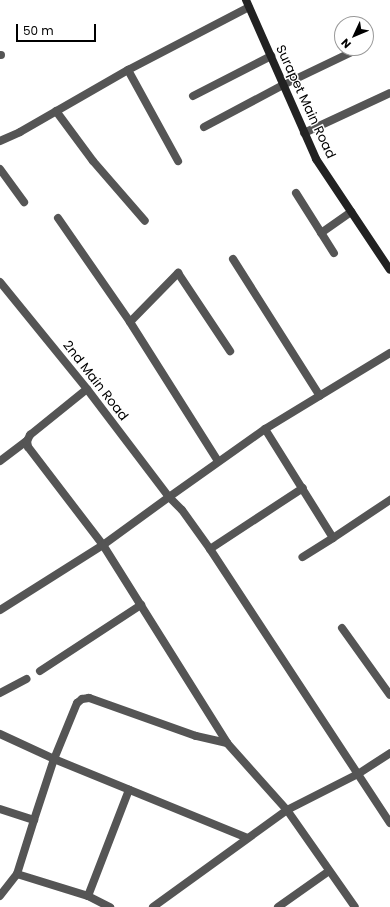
<!DOCTYPE html>
<style>
body{margin:0}
#map{position:relative;width:390px;height:907px;overflow:hidden;background:#fff;font-family:Poppins,sans-serif}
div>[style]{position:absolute}
.minor>*{height:8px;margin:-4px;padding:0 4px;transform-origin:4px;border-radius:4px;background:#555}
.tertiary>*{height:8px;margin:-4px;padding:0 4px;transform-origin:4px;border-radius:4px;background:#555}
.secondary>*{height:8px;margin:-4px;padding:0 4px;transform-origin:4px;border-radius:4px;background:#222}
span{translate:-50% -50%;white-space:nowrap;text-align:center;line-height:1.15;-webkit-text-stroke:3px #fff;paint-order:stroke}
.street-label{font-size:13px;color:#000}
.north{position:absolute;left:334px;top:16px;width:40px;height:40px;box-sizing:border-box;background:#fff;border:1px solid #999;border-radius:50%;rotate:226deg;font-size:11px;font-weight:700;line-height:16px;text-align:center;color:#000}
.north::after{content:'';display:block;margin:auto;width:14px;height:18px;background:#000;clip-path:polygon(50% 0,100% 100%,50% 72%,0 100%)}
.scale{position:absolute;left:16px;top:24px;width:80px;height:18px;box-sizing:border-box;border:2px solid #000;border-top:0;padding-left:5px;font-size:12px;line-height:14px;white-space:nowrap;color:#000;-webkit-text-stroke:3px #fff;paint-order:stroke}
</style>
<div id="map">
<div class="minor">
<i style="left:0;top:55px;width:1px"></i>
<i style="left:128px;top:70px;width:104px;rotate:61.2deg"></i>
<i style="left:193px;top:96px;width:88px;rotate:-27.1deg"></i>
<i style="left:56px;top:111px;width:62px;rotate:53.5deg"></i>
<i style="left:93px;top:161px;width:79px;rotate:49.1deg"></i>
<i style="left:204px;top:127px;width:89px;rotate:-28deg"></i>
<i style="left:283px;top:85px;width:81px;rotate:-25.6deg"></i>
<i style="left:304px;top:133px;width:95px;rotate:-24.9deg"></i>
<i style="left:0;top:141px;width:22px;rotate:-24deg"></i>
<i style="left:20px;top:132px;width:125px;rotate:-29.9deg"></i>
<i style="left:128px;top:70px;width:136px;rotate:-27.5deg"></i>
<i style="left:0;top:169px;width:41px;rotate:54deg"></i>
<i style="left:296px;top:193px;width:71px;rotate:57.7deg"></i>
<i style="left:58px;top:218px;width:126px;rotate:55.3deg"></i>
<i style="left:130px;top:322px;width:165px;rotate:57.7deg"></i>
<i style="left:321px;top:233px;width:37px;rotate:-35deg"></i>
<i style="left:233px;top:259px;width:162px;rotate:57.6deg"></i>
<i style="left:130px;top:322px;width:69px;rotate:-45.6deg"></i>
<i style="left:178px;top:273px;width:94px;rotate:56.3deg"></i>
<i style="left:390px;top:353px;width:146px;rotate:148.7deg"></i>
<i style="left:265px;top:429px;width:118px;rotate:144.7deg"></i>
<i style="left:169px;top:497px;width:18px;rotate:45deg"></i>
<i style="left:182px;top:510px;width:48px;rotate:54.3deg"></i>
<i style="left:210px;top:549px;width:328px;rotate:56.7deg"></i>
<i style="left:265px;top:429px;width:128px;rotate:58deg"></i>
<i style="left:333px;top:538px;width:36px;rotate:148deg"></i>
<i style="left:0;top:461px;width:34px;rotate:-37deg"></i>
<i style="left:333px;top:538px;width:69px;rotate:-33.7deg"></i>
<i style="left:210px;top:549px;width:111px;rotate:-33.3deg"></i>
<i style="left:0;top:610px;width:122px;rotate:-32.3deg"></i>
<i style="left:103px;top:545px;width:123px;rotate:-127.4deg"></i>
<i style="left:28px;top:447px;width:6px;rotate:-99deg"></i>
<i style="left:27px;top:441px;width:7px;rotate:-63deg"></i>
<i style="left:30px;top:435px;width:73px;rotate:-38.9deg"></i>
<i style="left:342px;top:628px;width:82px;rotate:54.4deg"></i>
<i style="left:40px;top:671px;width:121px;rotate:-33.2deg"></i>
<i style="left:0;top:693px;width:30px;rotate:-28deg"></i>
<i style="left:0;top:734px;width:60px;rotate:24.8deg"></i>
<i style="left:54px;top:759px;width:64px;rotate:108.2deg"></i>
<i style="left:227px;top:743px;width:32px;rotate:-167deg"></i>
<i style="left:196px;top:736px;width:114px;rotate:-160.4deg"></i>
<i style="left:89px;top:698px;width:7px;rotate:172deg"></i>
<i style="left:82px;top:699px;width:6px;rotate:141deg"></i>
<i style="left:77px;top:703px;width:61px;rotate:112.3deg"></i>
<i style="left:54px;top:759px;width:209px;rotate:22.2deg"></i>
<i style="left:0;top:809px;width:36px;rotate:18deg"></i>
<i style="left:34px;top:820px;width:57px;rotate:107.5deg"></i>
<i style="left:17px;top:874px;width:28px;rotate:128deg"></i>
<i style="left:287px;top:810px;width:118px;rotate:55deg"></i>
<i style="left:17px;top:874px;width:74px;rotate:17.2deg"></i>
<i style="left:88px;top:896px;width:25px;rotate:27deg"></i>
<i style="left:88px;top:896px;width:114px;rotate:-68.9deg"></i>
<i style="left:278px;top:907px;width:62px;rotate:-35.2deg"></i>
</div>
<div class="tertiary">
<i style="left:0;top:282px;width:138px;rotate:50.9deg"></i>
<i style="left:87px;top:389px;width:136px;rotate:52.8deg"></i>
<i style="left:169px;top:497px;width:82px;rotate:144deg"></i>
<i style="left:103px;top:545px;width:234px;rotate:57.9deg"></i>
<i style="left:227px;top:743px;width:90px;rotate:48.2deg"></i>
<i style="left:153px;top:907px;width:165px;rotate:-35.9deg"></i>
<i style="left:287px;top:810px;width:80px;rotate:-26.9deg"></i>
<i style="left:358px;top:774px;width:38px;rotate:-33deg"></i>
</div>
<div class="secondary">
<i style="left:246px;top:0;width:174px;rotate:66.2deg"></i>
<i style="left:316px;top:159px;width:133px;rotate:56.3deg"></i>
</div>
<div class="street-label">
<span style="left:305px;top:102px;rotate:65deg">Surapet Main Road</span>
<span style="left:95px;top:381px;rotate:52deg">2nd Main Road</span>
</div>
<div class="north">N</div>
<div class="scale">50 m</div>
</div>
